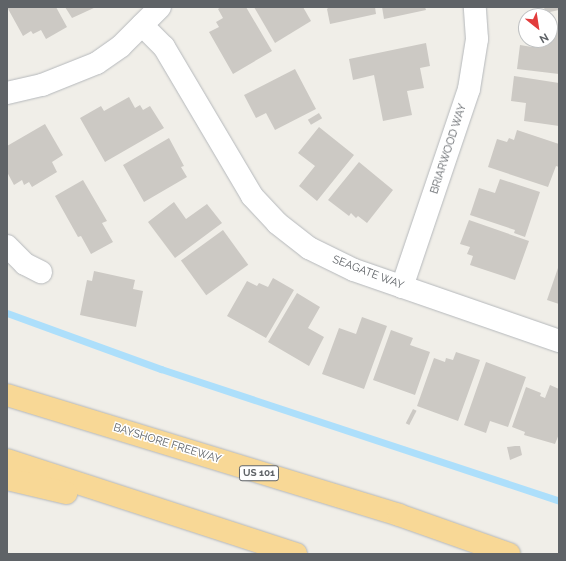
<!DOCTYPE html>
<style>
body{margin:0}
#map{position:relative;width:566px;height:561px;overflow:hidden;background:#f0eee8;font-family:Raleway,sans-serif}
div>[style]{position:absolute}
.stream>*{height:7px;margin:-3.5px;padding:0 3.5px;transform-origin:3.5px;border-radius:3.5px;background:#addffb}
.building>*{inset:0;background:#ccc9c4;transform-origin:0 0}
.roads{filter:drop-shadow(0 0 1px #b5b8bb) drop-shadow(0 0 1px #b5b8bb)}
.street>*{height:22px;margin:-11px;padding:0 11px;transform-origin:11px;border-radius:11px;background:#fff}
.highway>*{height:22px;margin:-11px;padding:0 11px;transform-origin:11px;border-radius:11px;background:#f8d896}
span{translate:-50% -50%;white-space:nowrap;text-align:center;line-height:1.15;-webkit-text-stroke:3px #fff;paint-order:stroke}
.shield-label span{padding:1px 3px;background:#fff;border:1px solid;border-radius:3px;-webkit-text-stroke-width:0}
.shield-label{font-size:10px;color:#5f6367;font-weight:700}
.street-label{font-size:11px;color:#5f6367}
.frame{position:absolute;inset:0;border:8px solid #5f6367;pointer-events:none}
.north{position:absolute;left:518px;top:8px;width:40px;height:40px;box-sizing:border-box;background:#fff;border:1px solid #bfc1c2;border-radius:50%;rotate:150deg;font-size:11px;font-weight:700;line-height:16px;text-align:center;color:#5f6367}
.north::after{content:'';display:block;margin:auto;width:14px;height:18px;background:#e23c3c;clip-path:polygon(50% 0,100% 100%,50% 72%,0 100%)}
</style>
<div id="map">
<div class="stream">
<i style="left:7px;top:313px;width:164px;rotate:20deg"></i>
<i style="left:161px;top:369px;width:419px;rotate:18.3deg"></i>
</div>
<div class="building">
<i style="clip-path:polygon(7px 7px,56px 7px,67px 27px,46px 39px,41px 30px,33px 34px,31px 31px,23px 36px)"></i>
<i style="clip-path:polygon(65px 7px,96px 7px,72px 18px)"></i>
<i style="clip-path:polygon(221px 7px,246px 7px,272px 51px,233px 74px,209px 32px,219px 27px,216px 22px,223px 18px,218px 9px)"></i>
<i style="clip-path:polygon(254px 7px,303px 7px,311px 21px,275px 43px)"></i>
<i style="clip-path:polygon(329px 7px,375px 7px,376px 14px,330px 24px,327px 9px)"></i>
<i style="clip-path:polygon(382px 7px,425px 7px,426px 10px,384px 19px)"></i>
<i style="clip-path:polygon(544px 7px,559px 7px,559px 10px,545px 13px)"></i>
<i style="clip-path:polygon(550px 29px,559px 30px,559px 74px,517px 69px,520px 45px,532px 47px,533px 40px,550px 40px)"></i>
<i style="clip-path:polygon(426px 43px,430px 66px,420px 68px,424px 88px,407px 91px,412px 115px,383px 121px,374px 75px,353px 80px,349px 59px)"></i>
<i style="clip-path:polygon(295px 69px,316px 109px,275px 130px,266px 113px,256px 118px,244px 95px)"></i>
<i style="clip-path:polygon(514px 76px,559px 83px,559px 126px,524px 121px,526px 103px,511px 101px)"></i>
<i style="clip-path:polygon(129px 97px,135px 108px,140px 105px,143px 110px,150px 106px,164px 128px,105px 162px,80px 118px,101px 106px,104px 111px)"></i>
<i style="left:319px;top:113px;width:6px;height:13px;rotate:59deg"></i>
<i style="clip-path:polygon(45px 124px,63px 155px,52px 162px,57px 172px,32px 187px,29px 182px,24px 185px,22px 180px,14px 185px,7px 172px,7px 146px)"></i>
<i style="clip-path:polygon(319px 127px,354px 155px,317px 201px,299px 186px,315px 166px,298px 153px)"></i>
<i style="clip-path:polygon(517px 130px,559px 144px,559px 167px,556px 166px,548px 187px,488px 167px,497px 139px,507px 142px,509px 138px,514px 140px)"></i>
<i style="clip-path:polygon(169px 138px,184px 166px,181px 167px,187px 177px,144px 202px,123px 165px)"></i>
<i style="clip-path:polygon(359px 162px,393px 190px,367px 223px,358px 216px,356px 218px,351px 213px,349px 216px,328px 200px)"></i>
<i style="clip-path:polygon(500px 179px,540px 192px,525px 237px,514px 233px,515px 230px,470px 215px,479px 188px,495px 193px)"></i>
<i style="clip-path:polygon(83px 180px,107px 221px,102px 223px,113px 242px,91px 254px,81px 236px,78px 237px,55px 196px)"></i>
<i style="clip-path:polygon(174px 202px,186px 219px,207px 204px,222px 223px,175px 258px,148px 222px)"></i>
<i style="clip-path:polygon(469px 220px,529px 241px,515px 280px,470px 265px,473px 256px,467px 254px,470px 247px,460px 244px)"></i>
<i style="left:223px;top:230px;width:43px;height:52px;rotate:54deg"></i>
<i style="clip-path:polygon(559px 265px,559px 304px,547px 300px)"></i>
<i style="clip-path:polygon(94px 271px,135px 280px,133px 289px,143px 291px,136px 327px,80px 315px,87px 280px,92px 281px)"></i>
<i style="clip-path:polygon(273px 278px,294px 290px,266px 338px,227px 316px,247px 281px,257px 286px,259px 283px,268px 287px)"></i>
<i style="clip-path:polygon(297px 293px,320px 307px,308px 328px,324px 337px,309px 366px,268px 342px)"></i>
<i style="clip-path:polygon(362px 317px,387px 326px,364px 389px,322px 374px,339px 328px,356px 334px)"></i>
<i style="clip-path:polygon(391px 330px,413px 338px,410px 345px,430px 352px,415px 395px,373px 380px)"></i>
<i style="clip-path:polygon(456px 352px,480px 360px,458px 421px,417px 406px,434px 358px,445px 362px,446px 358px,453px 360px)"></i>
<i style="clip-path:polygon(486px 362px,526px 377px,508px 427px,490px 421px,486px 433px,464px 425px)"></i>
<i style="clip-path:polygon(550px 385px,559px 389px,559px 434px,555px 444px,524px 435px,525px 432px,512px 427px,526px 387px,541px 393px,540px 396px,545px 398px)"></i>
<i style="left:413px;top:409px;width:4px;height:16px;rotate:27deg"></i>
<i style="clip-path:polygon(515px 446px,520px 446px,522px 455px,510px 460px,507px 447px)"></i>
</div>
<div class="roads">
<div class="street">
<i style="left:142px;top:25px;width:31px;rotate:45deg"></i>
<i style="left:164px;top:47px;width:173px;rotate:59.4deg"></i>
<i style="left:252px;top:196px;width:37px;rotate:47deg"></i>
<i style="left:277px;top:223px;width:41px;rotate:38deg"></i>
<i style="left:309px;top:248px;width:50px;rotate:26.1deg"></i>
<i style="left:354px;top:270px;width:217px;rotate:19.1deg"></i>
<i style="left:7px;top:93px;width:36px;rotate:-13deg"></i>
<i style="left:42px;top:85px;width:59px;rotate:-21.8deg"></i>
<i style="left:97px;top:63px;width:29px;rotate:-35deg"></i>
<i style="left:121px;top:46px;width:55px;rotate:-45deg"></i>
<i style="left:7px;top:246px;width:25px;rotate:45deg"></i>
<i style="left:25px;top:264px;width:18px;rotate:27deg"></i>
<i style="left:402px;top:287px;width:209px;rotate:-71.3deg"></i>
<i style="left:469px;top:89px;width:51px;rotate:-80.9deg"></i>
<i style="left:477px;top:39px;width:32px;rotate:-94deg"></i>
</div>
<div class="highway">
<i style="left:7px;top:395px;width:410px;rotate:17deg"></i>
<i style="left:399px;top:515px;width:117px;rotate:19.5deg"></i>
<i style="left:7px;top:460px;width:304px;rotate:18deg"></i>
<i style="left:7px;top:479px;width:61px;rotate:13.3deg"></i>
</div>
</div>
<div class="shield-label">
<span style="left:259px;top:473px">US 101</span>
</div>
<div class="street-label">
<span style="left:449px;top:149px;rotate:-72deg">BRIARWOOD WAY</span>
<span style="left:368px;top:273px;rotate:21deg">SEAGATE WAY</span>
<span style="left:167px;top:444px;rotate:17deg">BAYSHORE FREEWAY</span>
</div>
<div class="frame"></div>
<div class="north">N</div>
</div>
